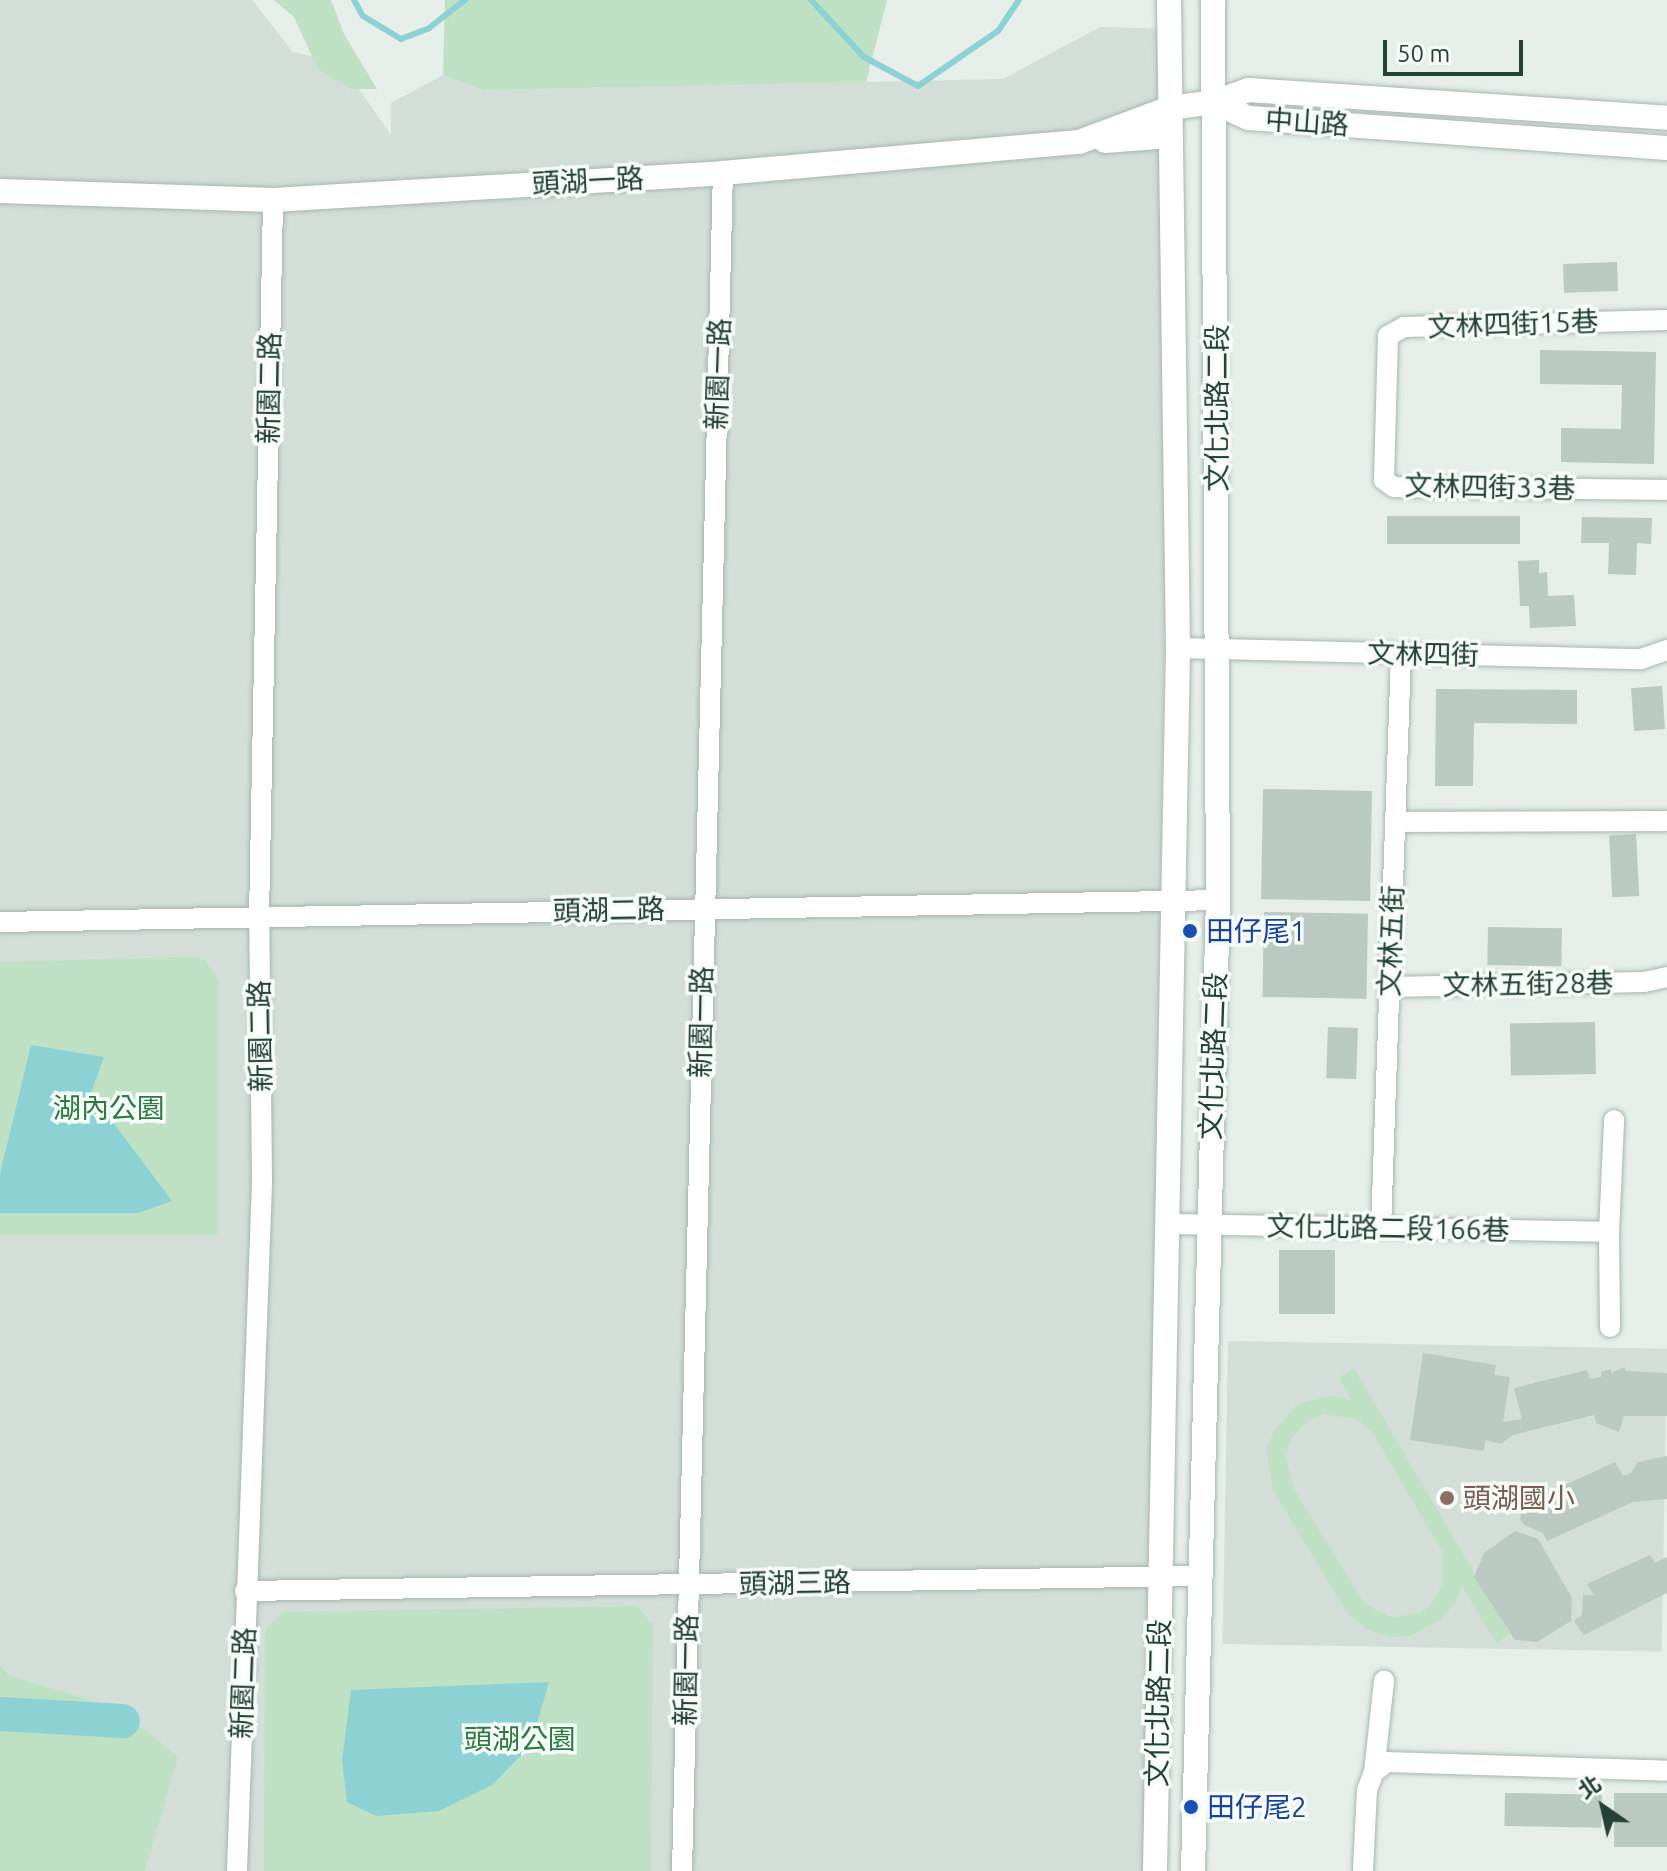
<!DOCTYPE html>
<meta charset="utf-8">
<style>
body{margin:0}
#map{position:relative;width:1667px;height:1871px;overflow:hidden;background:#e5eee9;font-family:Ubuntu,"Noto Sans TC",sans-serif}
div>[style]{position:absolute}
.built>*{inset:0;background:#d3ded8;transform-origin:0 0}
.green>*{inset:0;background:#bee0c3}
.water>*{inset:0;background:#8cd1d4}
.stream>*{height:6px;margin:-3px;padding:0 3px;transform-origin:3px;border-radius:3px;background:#8cd1d4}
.river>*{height:34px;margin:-17px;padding:0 17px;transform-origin:17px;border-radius:17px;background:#8cd1d4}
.building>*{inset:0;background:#bac9c2;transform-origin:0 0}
.roads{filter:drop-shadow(0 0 2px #a7b7b0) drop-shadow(0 0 2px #a7b7b0)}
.street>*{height:20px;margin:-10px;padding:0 10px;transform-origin:10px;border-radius:10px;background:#fff}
.secondary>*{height:24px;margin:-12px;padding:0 12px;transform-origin:12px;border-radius:12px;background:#fff}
.dots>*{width:22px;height:22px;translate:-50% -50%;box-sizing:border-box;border:4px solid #f6fbf8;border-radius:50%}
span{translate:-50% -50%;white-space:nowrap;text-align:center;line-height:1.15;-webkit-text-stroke:7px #f6fbf8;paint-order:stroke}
.street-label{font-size:28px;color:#234136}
.transit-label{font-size:28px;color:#164399}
.left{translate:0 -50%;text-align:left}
.park-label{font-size:28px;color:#2c7a41}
.education-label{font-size:28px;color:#785e54}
.north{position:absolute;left:1563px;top:1767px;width:80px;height:80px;-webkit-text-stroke:6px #f6fbf8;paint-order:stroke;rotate:326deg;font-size:22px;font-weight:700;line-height:32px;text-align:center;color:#234136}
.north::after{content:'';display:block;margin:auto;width:28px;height:36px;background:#234136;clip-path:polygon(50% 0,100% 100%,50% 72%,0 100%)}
.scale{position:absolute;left:1383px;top:40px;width:140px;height:36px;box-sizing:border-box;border:4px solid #234136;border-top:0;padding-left:10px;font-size:24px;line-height:28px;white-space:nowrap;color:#234136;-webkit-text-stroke:6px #f6fbf8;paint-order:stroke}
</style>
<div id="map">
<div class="built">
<i style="clip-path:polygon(0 0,252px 0,293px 52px,340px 62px,391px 135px,391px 103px,443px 75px,485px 90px,1003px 79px,1100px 27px,1174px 29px,1145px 1871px,145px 1871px,177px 1757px,118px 1708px,9px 1676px,0 1666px)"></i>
<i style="left:1228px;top:1341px;width:439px;height:303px;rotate:1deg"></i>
</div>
<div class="green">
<i style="clip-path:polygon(274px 0,331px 0,345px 36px,377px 89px,351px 89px,318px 69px,294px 17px)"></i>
<i style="clip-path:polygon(445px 0,887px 0,866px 82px,484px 90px,443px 75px)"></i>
<i style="clip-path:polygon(194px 957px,205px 960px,218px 980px,218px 1235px,0 1235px,0 962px)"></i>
<i style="clip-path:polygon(evenodd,1354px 1368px,1510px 1634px,1496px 1643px,1462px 1586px,1455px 1603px,1440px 1620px,1410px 1636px,1388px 1637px,1367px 1629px,1348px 1614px,1274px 1492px,1266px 1451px,1274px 1431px,1298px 1404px,1329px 1396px,1351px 1400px,1339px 1378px,1354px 1368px,1323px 1414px,1357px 1419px,1372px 1432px,1442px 1551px,1442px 1586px,1431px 1605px,1421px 1612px,1393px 1618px,1364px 1603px,1294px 1489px,1285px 1455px,1291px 1439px,1306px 1422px,1323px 1414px)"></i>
<i style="clip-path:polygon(637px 1606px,653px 1625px,651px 1871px,264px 1871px,265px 1630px,283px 1612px)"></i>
<i style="clip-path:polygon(0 1666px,10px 1676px,118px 1708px,178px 1757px,145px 1871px,0 1871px)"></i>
</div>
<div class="water">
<i style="clip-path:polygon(31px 1045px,104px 1057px,91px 1093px,172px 1201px,138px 1213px,0 1213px,0 1174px)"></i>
<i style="clip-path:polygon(549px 1682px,531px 1745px,492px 1785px,439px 1811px,376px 1816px,347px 1802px,342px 1760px,351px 1690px)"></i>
</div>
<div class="stream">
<i style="left:354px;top:0;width:18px;rotate:61deg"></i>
<i style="left:363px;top:16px;width:44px;rotate:31.2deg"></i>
<i style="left:401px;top:39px;width:30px;rotate:-21deg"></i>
<i style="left:429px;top:28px;width:46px;rotate:-37.9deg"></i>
<i style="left:811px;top:0;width:78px;rotate:47.1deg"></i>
<i style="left:864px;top:57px;width:61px;rotate:28.2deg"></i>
<i style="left:918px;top:86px;width:97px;rotate:-34.5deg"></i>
<i style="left:998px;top:31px;width:37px;rotate:-56deg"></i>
</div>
<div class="river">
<i style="left:0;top:1714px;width:123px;rotate:3.3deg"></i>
</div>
<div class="building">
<i style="left:1617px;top:262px;width:29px;height:54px;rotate:88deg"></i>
<i style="clip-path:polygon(1540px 350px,1656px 352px,1654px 464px,1561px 462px,1561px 428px,1621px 429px,1622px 385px,1540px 384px)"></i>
<i style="left:1520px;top:516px;width:28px;height:133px;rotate:90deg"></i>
<i style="clip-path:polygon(1582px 517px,1652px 518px,1651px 544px,1637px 543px,1636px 575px,1608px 574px,1609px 543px,1581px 543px)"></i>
<i style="clip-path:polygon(1539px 560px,1539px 573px,1547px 572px,1548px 596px,1574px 595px,1576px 626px,1530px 628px,1529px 606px,1520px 606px,1518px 561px)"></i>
<i style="left:1662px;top:686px;width:43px;height:31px;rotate:86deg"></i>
<i style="clip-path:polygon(1436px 689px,1577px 690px,1577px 724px,1474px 723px,1473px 786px,1435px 786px)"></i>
<i style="left:1263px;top:789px;width:109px;height:110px;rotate:1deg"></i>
<i style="left:1636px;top:834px;width:62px;height:27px;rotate:87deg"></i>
<i style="left:1264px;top:912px;width:104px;height:85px;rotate:1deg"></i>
<i style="left:1488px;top:927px;width:74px;height:38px;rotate:1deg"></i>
<i style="left:1595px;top:1022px;width:52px;height:85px;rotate:89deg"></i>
<i style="left:1328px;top:1027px;width:30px;height:51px;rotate:2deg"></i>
<i style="left:1279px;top:1250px;width:56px;height:64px"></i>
<i style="clip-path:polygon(1423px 1353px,1496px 1365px,1494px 1375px,1510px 1377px,1503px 1422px,1522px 1419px,1514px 1388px,1587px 1370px,1590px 1379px,1601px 1377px,1601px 1372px,1611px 1369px,1611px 1373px,1625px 1367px,1625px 1371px,1667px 1373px,1667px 1416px,1624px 1416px,1619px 1432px,1596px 1423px,1594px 1415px,1513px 1435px,1501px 1444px,1486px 1440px,1483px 1451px,1410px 1440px)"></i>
<i style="clip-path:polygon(1667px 1456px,1667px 1499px,1633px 1502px,1547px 1541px,1543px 1533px,1524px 1525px,1520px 1519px,1525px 1495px,1552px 1502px,1548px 1493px,1615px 1462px,1623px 1476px,1631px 1473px,1638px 1462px)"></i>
<i style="clip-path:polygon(1515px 1531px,1538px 1539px,1572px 1598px,1571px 1621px,1537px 1642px,1515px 1640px,1474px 1577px,1484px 1553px)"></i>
<i style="clip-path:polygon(1650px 1555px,1655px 1563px,1667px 1557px,1667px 1593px,1584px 1635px,1574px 1621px,1582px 1615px,1583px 1595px,1594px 1595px,1587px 1584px)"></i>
<i style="left:1505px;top:1793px;width:97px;height:33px;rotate:1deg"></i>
<i style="left:1667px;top:1793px;width:54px;height:53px;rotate:90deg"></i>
</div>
<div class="roads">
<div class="street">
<i style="left:1667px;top:320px;width:263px;rotate:178.5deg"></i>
<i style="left:1404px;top:327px;width:18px;rotate:151deg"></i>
<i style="left:1388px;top:336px;width:144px;rotate:91.6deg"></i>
<i style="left:1384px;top:480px;width:12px;rotate:35deg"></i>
<i style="left:1394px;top:487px;width:273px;rotate:0.6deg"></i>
<i style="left:1178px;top:648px;width:463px;rotate:1.4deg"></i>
<i style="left:1641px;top:659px;width:28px;rotate:-19deg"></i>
<i style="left:1395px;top:822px;width:272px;rotate:-0.2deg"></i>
<i style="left:0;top:922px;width:1218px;rotate:-1.03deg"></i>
<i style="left:1389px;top:987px;width:255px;rotate:-1.1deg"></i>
<i style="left:1644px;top:982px;width:24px;rotate:-12deg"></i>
<i style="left:1167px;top:1224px;width:442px;rotate:1deg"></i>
<i style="left:1381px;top:1228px;width:574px;rotate:-88deg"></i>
<i style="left:1610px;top:1327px;width:95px;rotate:-90.6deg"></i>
<i style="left:1609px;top:1232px;width:112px;rotate:-87.4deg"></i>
<i style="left:245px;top:1591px;width:955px;rotate:-0.9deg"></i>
<i style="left:1374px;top:1772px;width:92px;rotate:-83.7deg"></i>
<i style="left:237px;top:1871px;width:689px;rotate:-87.92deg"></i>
<i style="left:262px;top:1182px;width:265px;rotate:-90.6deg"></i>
<i style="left:259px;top:917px;width:717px;rotate:-88.88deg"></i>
<i style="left:682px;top:1871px;width:1698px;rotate:-88.62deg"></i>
<i style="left:1363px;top:1871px;width:81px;rotate:-87.2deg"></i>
<i style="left:1367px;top:1790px;width:19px;rotate:-69deg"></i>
<i style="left:1374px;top:1772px;width:16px;rotate:-38deg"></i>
<i style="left:1387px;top:1762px;width:280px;rotate:1.8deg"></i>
</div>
<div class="secondary">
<i style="left:1214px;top:102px;width:38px;rotate:25deg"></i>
<i style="left:1249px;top:118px;width:419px;rotate:4.1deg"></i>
<i style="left:1105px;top:141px;width:65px;rotate:-4.4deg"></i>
<i style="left:0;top:191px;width:273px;rotate:1.9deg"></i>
<i style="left:273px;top:200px;width:451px;rotate:-3.4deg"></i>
<i style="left:723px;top:173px;width:357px;rotate:-5deg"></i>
<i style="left:1079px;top:142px;width:97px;rotate:-20.5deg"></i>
<i style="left:1170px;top:108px;width:44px;rotate:-7.8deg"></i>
<i style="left:1214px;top:102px;width:37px;rotate:-19deg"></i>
<i style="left:1249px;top:90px;width:419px;rotate:3.8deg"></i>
<i style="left:1155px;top:1871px;width:1223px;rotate:-88.92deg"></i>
<i style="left:1178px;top:648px;width:648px;rotate:-90.8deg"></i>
<i style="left:1193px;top:1871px;width:971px;rotate:-88.53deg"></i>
<i style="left:1218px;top:900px;width:900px;rotate:-90.32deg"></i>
</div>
</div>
<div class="dots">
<i style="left:1190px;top:931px;background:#1a4fb4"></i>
<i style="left:1447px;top:1498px;background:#8d6e63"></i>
<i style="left:1191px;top:1807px;background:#1a4fb4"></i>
</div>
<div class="street-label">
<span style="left:1307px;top:122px;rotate:4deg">中山路</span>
<span style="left:588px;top:181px;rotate:-3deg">頭湖一路</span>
<span style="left:1513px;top:324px;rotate:-2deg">文林四街15巷</span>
<span style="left:718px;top:374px;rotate:-88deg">新園一路</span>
<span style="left:269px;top:388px;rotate:-89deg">新園二路</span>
<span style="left:1217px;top:408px;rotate:-90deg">文化北路二段</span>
<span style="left:1490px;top:487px;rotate:1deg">文林四街33巷</span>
<span style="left:1423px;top:654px;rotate:1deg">文林四街</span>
<span style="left:609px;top:910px;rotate:-1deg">頭湖二路</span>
<span style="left:1391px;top:941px;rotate:-88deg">文林五街</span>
<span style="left:1528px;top:984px;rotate:-1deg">文林五街28巷</span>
<span style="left:701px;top:1022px;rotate:-89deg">新園一路</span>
<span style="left:260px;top:1036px;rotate:-91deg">新園二路</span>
<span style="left:1213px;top:1056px;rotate:-88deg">文化北路二段</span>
<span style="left:1388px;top:1228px;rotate:1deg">文化北路二段166巷</span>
<span style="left:795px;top:1583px;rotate:-1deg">頭湖三路</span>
<span style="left:686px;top:1670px;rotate:-89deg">新園一路</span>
<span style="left:243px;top:1683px;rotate:-88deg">新園二路</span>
<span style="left:1158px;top:1703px;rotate:-89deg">文化北路二段</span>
</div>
<div class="transit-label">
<span class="left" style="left:1206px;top:931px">田仔尾1</span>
<span class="left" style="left:1207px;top:1807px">田仔尾2</span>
</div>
<div class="park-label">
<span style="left:109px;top:1108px">湖內公園</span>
<span style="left:520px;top:1739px">頭湖公園</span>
</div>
<div class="education-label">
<span class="left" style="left:1463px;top:1498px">頭湖國小</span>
</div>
<div class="north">北</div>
<div class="scale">50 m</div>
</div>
